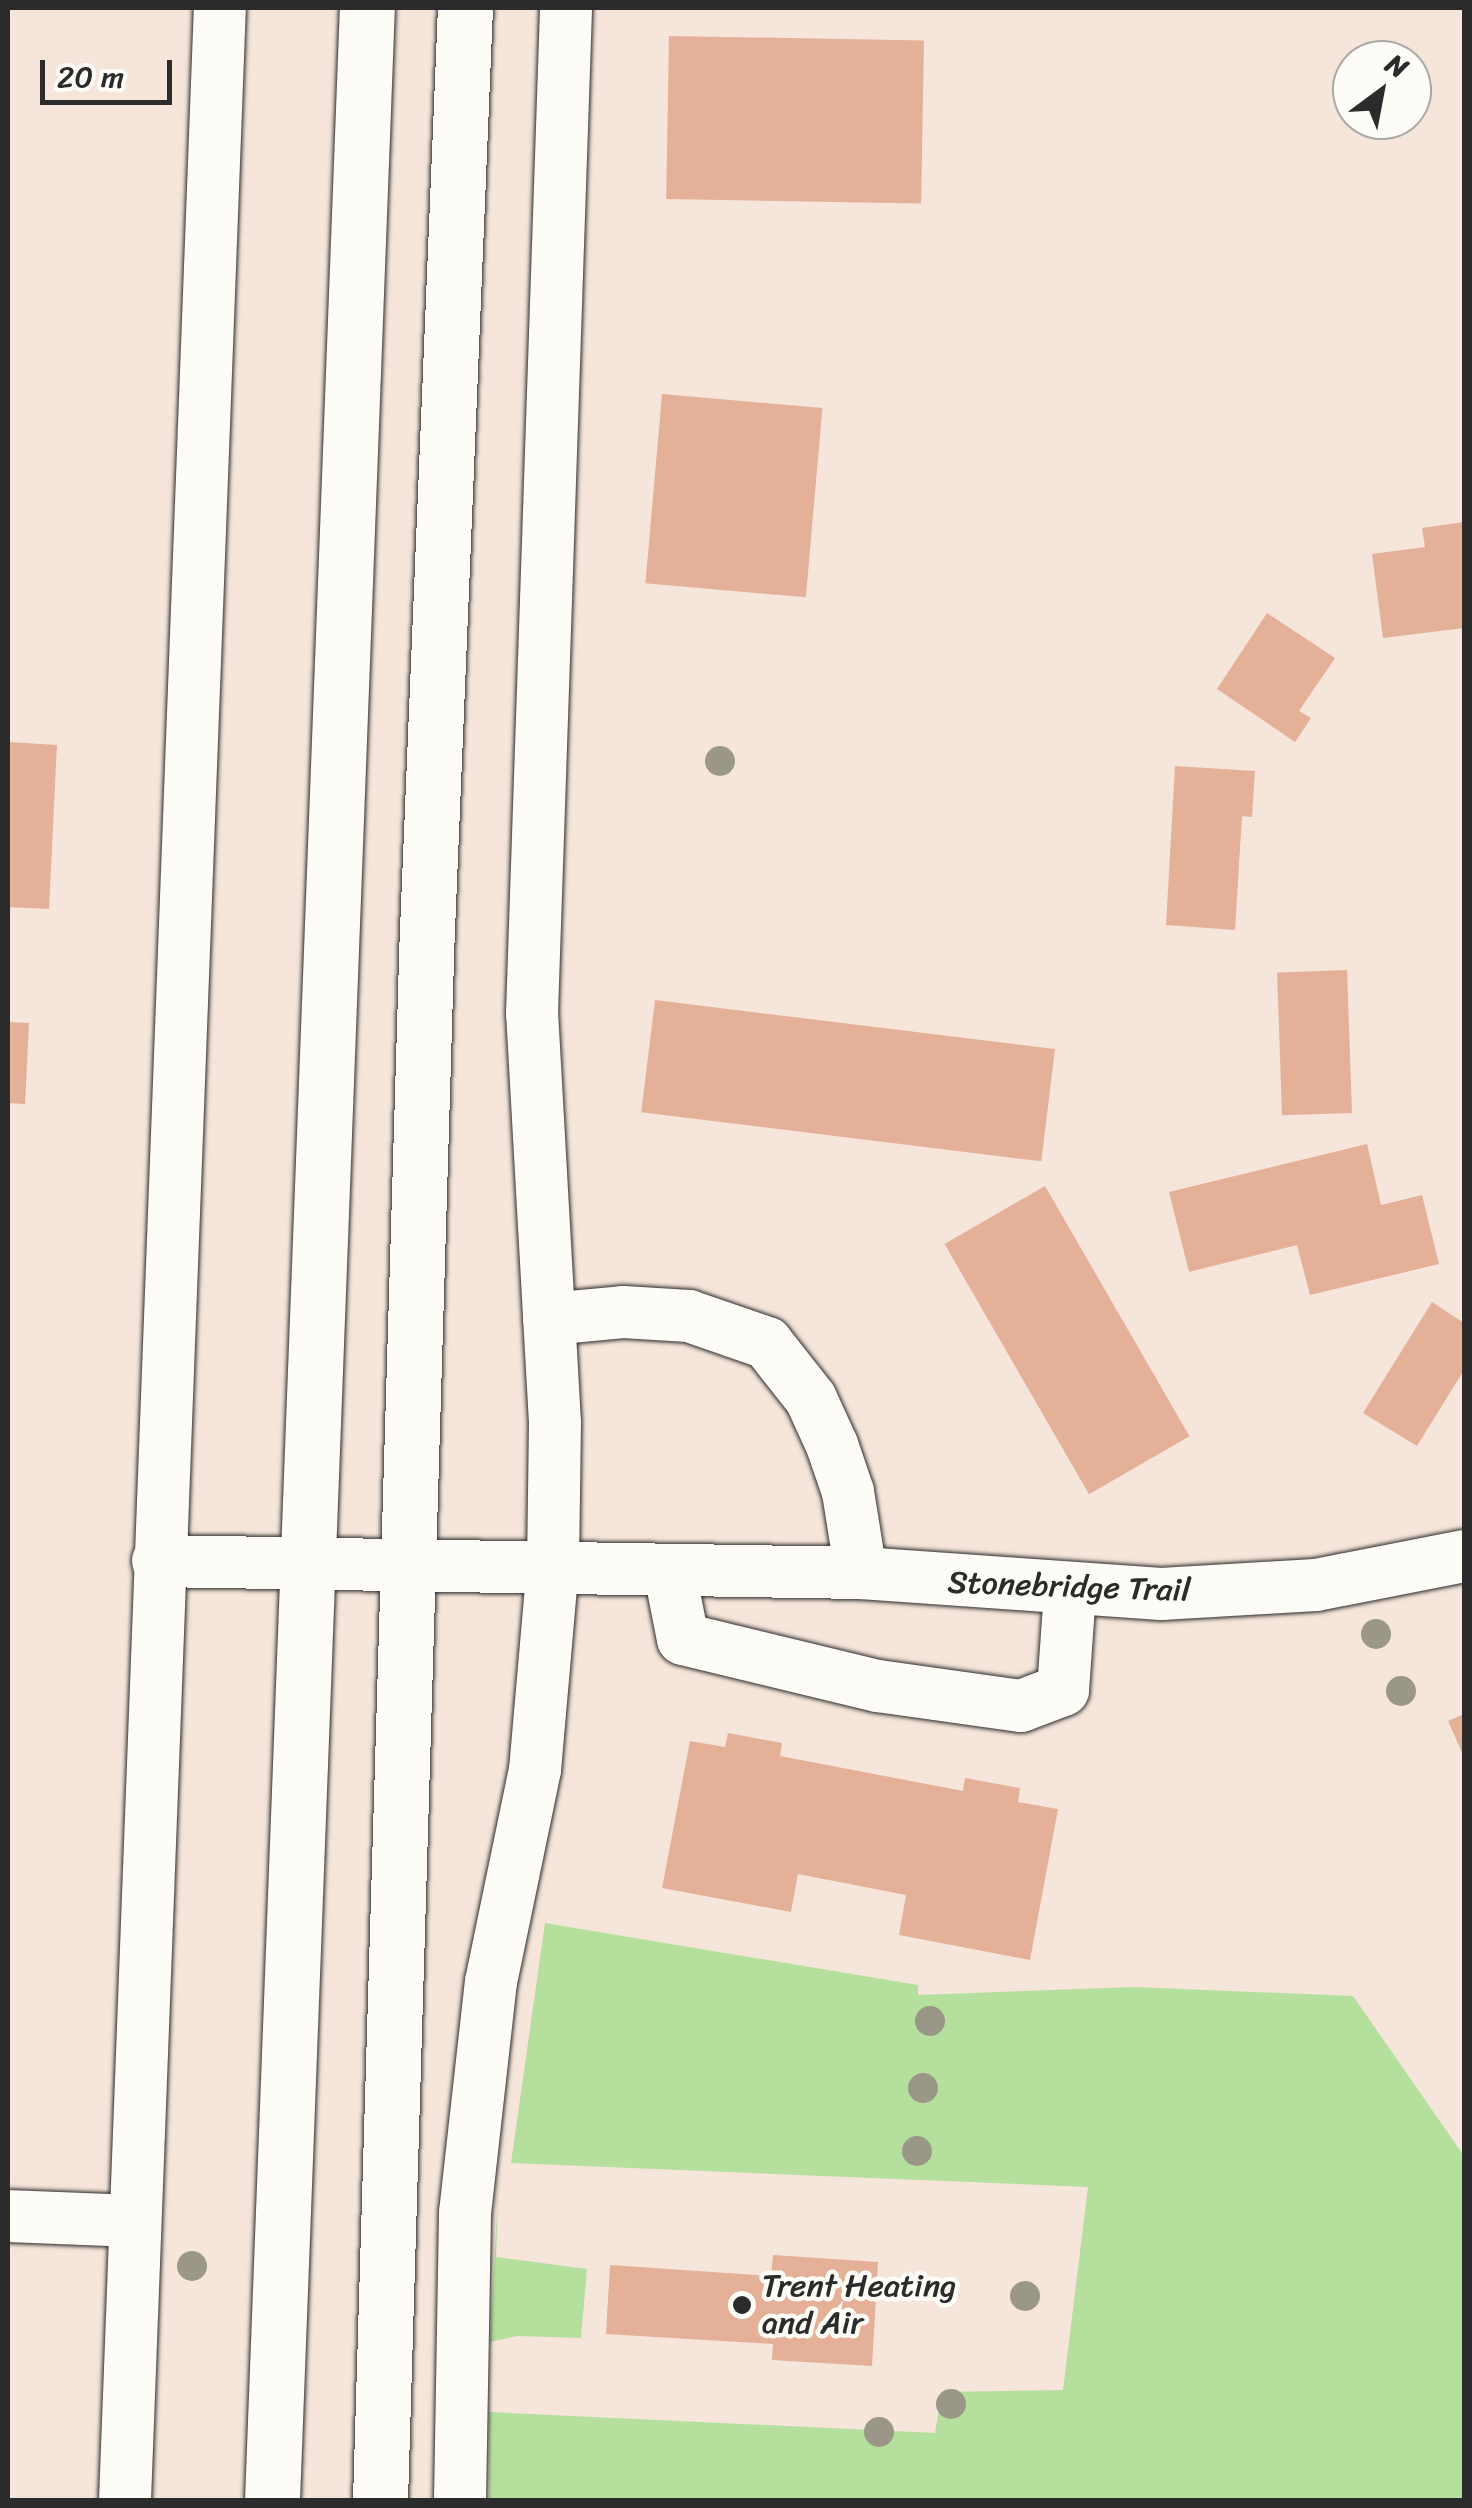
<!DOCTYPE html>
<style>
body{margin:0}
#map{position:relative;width:1472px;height:2508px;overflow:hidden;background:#f6e5da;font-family:Sriracha,sans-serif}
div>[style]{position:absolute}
.green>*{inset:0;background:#b5df9c}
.building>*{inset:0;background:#e5b098;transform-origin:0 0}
.roads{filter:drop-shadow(0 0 2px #2b2b2b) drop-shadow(0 0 2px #2b2b2b)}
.minor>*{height:52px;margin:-26px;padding:0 26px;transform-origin:26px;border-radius:26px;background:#fdfcf7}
.major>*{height:55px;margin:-27.5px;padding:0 27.5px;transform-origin:27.5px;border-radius:27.5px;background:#fdfcf7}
.trees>*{width:30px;height:30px;margin:-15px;border-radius:50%;background:#9a9789}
.dots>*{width:28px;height:28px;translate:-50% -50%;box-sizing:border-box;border:5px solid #fdfcf7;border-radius:50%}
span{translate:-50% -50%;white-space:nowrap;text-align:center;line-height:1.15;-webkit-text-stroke:9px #fdfcf7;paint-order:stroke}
.street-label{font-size:32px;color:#2b2b2b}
.poi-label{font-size:32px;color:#2b2b2b}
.left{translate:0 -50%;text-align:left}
.frame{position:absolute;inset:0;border:10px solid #2b2b2b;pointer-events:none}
.north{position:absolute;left:1332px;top:40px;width:100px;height:100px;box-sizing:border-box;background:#fdfcf7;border:2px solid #a9a8a5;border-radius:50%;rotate:32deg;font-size:28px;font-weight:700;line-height:40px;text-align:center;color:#2b2b2b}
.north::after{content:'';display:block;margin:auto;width:35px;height:45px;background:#2b2b2b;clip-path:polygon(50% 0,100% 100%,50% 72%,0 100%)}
.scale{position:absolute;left:40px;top:60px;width:132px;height:45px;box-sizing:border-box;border:5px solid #2b2b2b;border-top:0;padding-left:12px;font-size:30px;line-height:35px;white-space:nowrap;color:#2b2b2b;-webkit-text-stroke:8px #fdfcf7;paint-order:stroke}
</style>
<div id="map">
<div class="green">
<i style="clip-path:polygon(545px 1923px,918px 1985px,918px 1995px,1134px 1987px,1353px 1996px,1464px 2156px,1464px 2500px,489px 2500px,489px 2412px,935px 2433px,942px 2392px,1063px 2390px,1088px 2187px,511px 2163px)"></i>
<i style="clip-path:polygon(499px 2176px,496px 2257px,587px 2269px,581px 2338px,517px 2336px,490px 2342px)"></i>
</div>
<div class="building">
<i style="left:669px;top:36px;width:255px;height:163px;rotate:1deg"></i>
<i style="left:662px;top:394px;width:161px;height:190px;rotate:5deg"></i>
<i style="clip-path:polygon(1464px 522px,1464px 628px,1383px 638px,1372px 554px,1425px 547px,1422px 528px)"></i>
<i style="clip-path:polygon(1267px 613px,1335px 658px,1299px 711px,1311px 718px,1295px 742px,1217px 689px)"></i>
<i style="clip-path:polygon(8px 742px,57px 745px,49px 909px,8px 907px)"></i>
<i style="clip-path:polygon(1175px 766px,1255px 771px,1252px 817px,1242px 816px,1235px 930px,1166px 925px)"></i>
<i style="left:1347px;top:970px;width:143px;height:70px;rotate:88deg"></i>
<i style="left:655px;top:1000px;width:403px;height:113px;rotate:7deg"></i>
<i style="clip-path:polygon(8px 1022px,29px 1023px,25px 1104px,8px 1103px)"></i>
<i style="clip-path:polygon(1367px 1144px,1381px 1205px,1422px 1195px,1439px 1264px,1310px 1295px,1297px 1245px,1189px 1272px,1169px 1192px)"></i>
<i style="left:1045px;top:1186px;width:289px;height:116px;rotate:60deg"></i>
<i style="clip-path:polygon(1432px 1302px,1464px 1323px,1464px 1370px,1417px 1446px,1363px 1413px)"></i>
<i style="clip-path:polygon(1464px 1714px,1464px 1757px,1448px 1721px)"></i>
<i style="clip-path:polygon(728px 1733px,782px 1743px,780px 1756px,963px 1791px,965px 1778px,1020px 1788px,1018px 1802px,1058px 1809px,1030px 1960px,899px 1935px,906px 1895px,798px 1874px,791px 1912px,662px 1888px,690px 1741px,725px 1747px)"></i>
<i style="clip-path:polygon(773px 2255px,878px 2262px,872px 2366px,772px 2360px,773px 2344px,606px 2334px,610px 2265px,771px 2276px)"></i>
</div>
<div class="roads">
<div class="minor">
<i style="left:549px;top:1319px;width:74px;rotate:-5.4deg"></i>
<i style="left:623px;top:1312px;width:66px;rotate:3.5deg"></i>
<i style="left:689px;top:1316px;width:83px;rotate:19.1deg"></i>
<i style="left:767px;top:1343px;width:71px;rotate:51.8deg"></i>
<i style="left:811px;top:1399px;width:51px;rotate:65.5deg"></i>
<i style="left:832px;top:1445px;width:50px;rotate:71.2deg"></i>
<i style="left:848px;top:1492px;width:82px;rotate:80.9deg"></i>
<i style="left:158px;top:1561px;width:703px;rotate:0.98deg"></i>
<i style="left:861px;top:1573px;width:301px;rotate:4deg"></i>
<i style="left:1161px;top:1594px;width:155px;rotate:-3.3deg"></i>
<i style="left:1316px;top:1585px;width:151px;rotate:-11.1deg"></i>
<i style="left:670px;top:1573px;width:67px;rotate:78.9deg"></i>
<i style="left:683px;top:1639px;width:201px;rotate:13.6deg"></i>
<i style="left:878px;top:1686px;width:144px;rotate:8deg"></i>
<i style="left:1021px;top:1706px;width:45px;rotate:-20.9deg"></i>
<i style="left:1063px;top:1690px;width:98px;rotate:-85.9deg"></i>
<i style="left:8px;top:2216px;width:126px;rotate:2.3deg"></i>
<i style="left:125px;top:2500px;width:2494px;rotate:-87.82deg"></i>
<i style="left:460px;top:2500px;width:287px;rotate:-89deg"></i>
<i style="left:465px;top:2213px;width:232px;rotate:-83.6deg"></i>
<i style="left:491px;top:1982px;width:217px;rotate:-78.3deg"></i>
<i style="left:535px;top:1770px;width:206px;rotate:-85deg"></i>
<i style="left:553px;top:1565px;width:142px;rotate:-89.2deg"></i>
<i style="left:555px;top:1423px;width:411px;rotate:-93.2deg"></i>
<i style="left:532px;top:1013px;width:1006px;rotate:-88.06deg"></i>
</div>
<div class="major">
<i style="left:272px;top:2500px;width:2494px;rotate:-87.82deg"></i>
<i style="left:380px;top:2500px;width:1572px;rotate:-88.29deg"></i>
<i style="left:427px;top:929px;width:922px;rotate:-87.64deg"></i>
</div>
</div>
<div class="trees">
<i style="left:720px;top:761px"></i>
<i style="left:1376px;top:1634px"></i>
<i style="left:1401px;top:1691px"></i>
<i style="left:930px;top:2021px"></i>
<i style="left:923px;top:2088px"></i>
<i style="left:917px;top:2151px"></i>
<i style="left:192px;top:2266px"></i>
<i style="left:1025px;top:2296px"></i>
<i style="left:951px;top:2404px"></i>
<i style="left:879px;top:2432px"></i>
</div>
<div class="dots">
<i style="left:742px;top:2305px;background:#2b2b2b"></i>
</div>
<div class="street-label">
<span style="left:1069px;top:1587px;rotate:2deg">Stonebridge Trail</span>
</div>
<div class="poi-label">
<span class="left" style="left:762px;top:2305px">Trent Heating<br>and Air</span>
</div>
<div class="frame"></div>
<div class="north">N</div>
<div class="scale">20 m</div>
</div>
